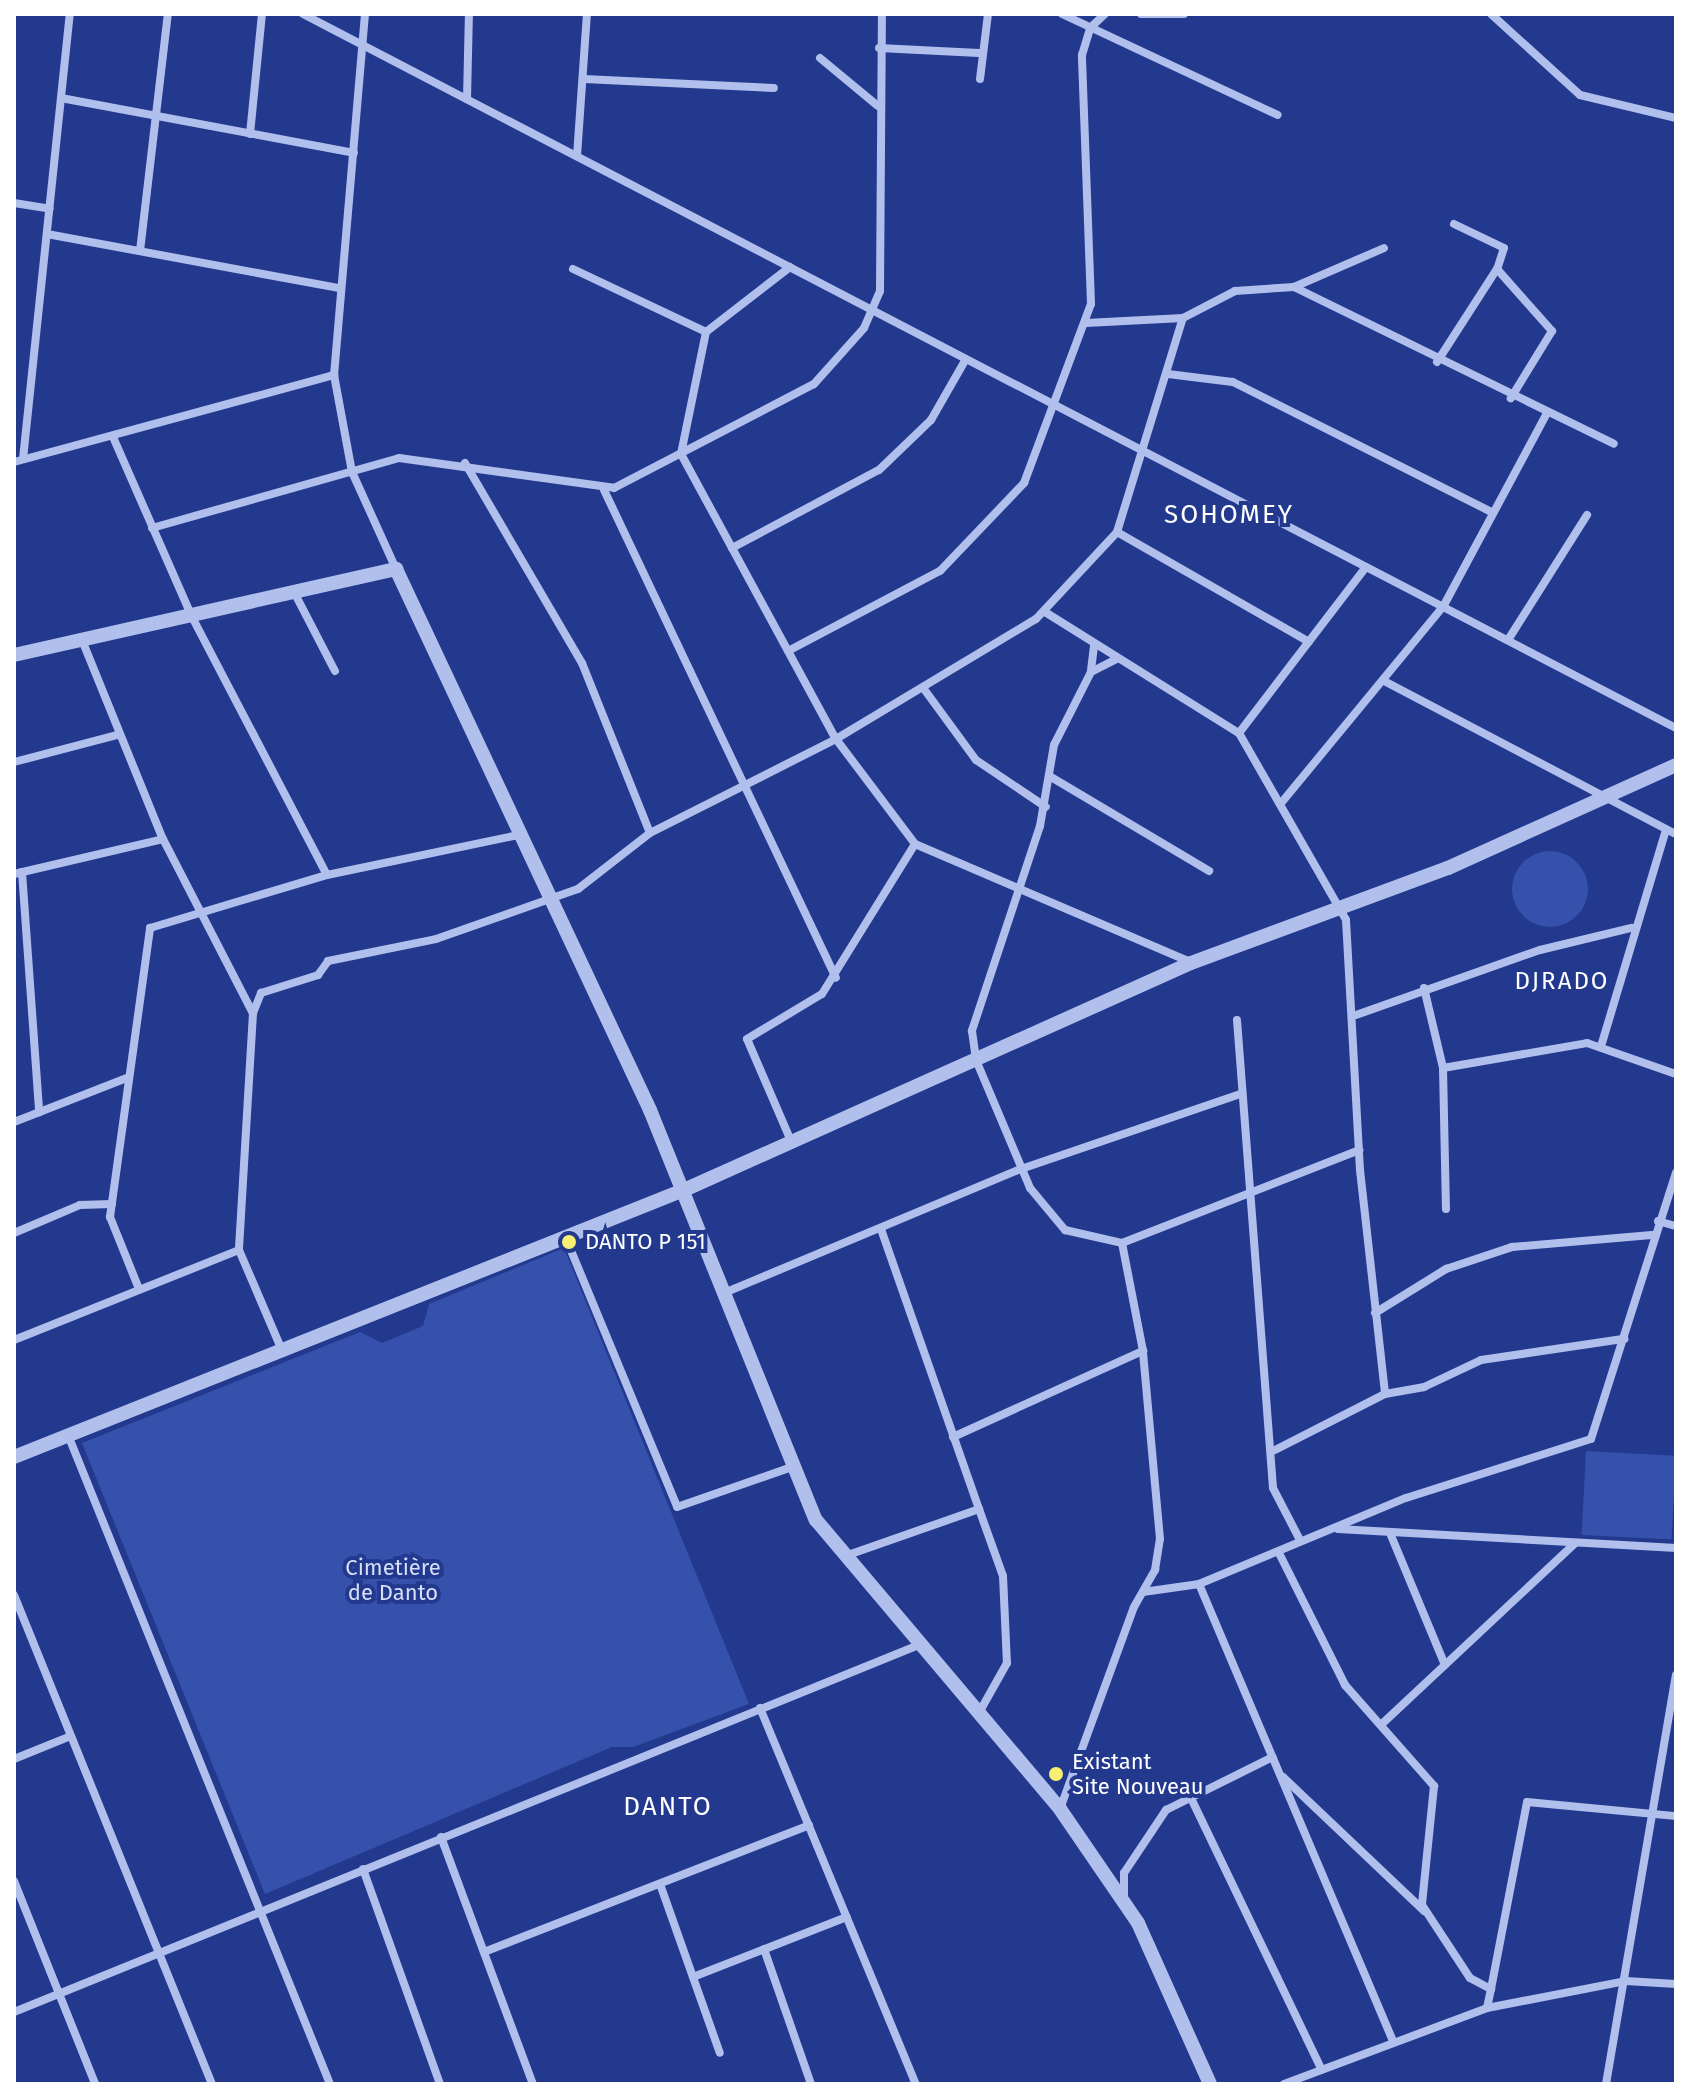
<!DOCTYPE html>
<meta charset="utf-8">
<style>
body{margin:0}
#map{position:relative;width:1690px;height:2098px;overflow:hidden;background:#22398e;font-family:"Fira Sans",sans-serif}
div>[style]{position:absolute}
.green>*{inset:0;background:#3551ab;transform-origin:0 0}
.round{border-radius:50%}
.minor>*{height:8px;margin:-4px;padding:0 4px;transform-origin:4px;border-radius:4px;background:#b1bfec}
.tertiary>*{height:14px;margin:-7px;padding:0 7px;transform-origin:7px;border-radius:7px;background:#b1bfec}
.dots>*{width:22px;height:22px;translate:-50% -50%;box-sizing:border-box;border:4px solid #22398e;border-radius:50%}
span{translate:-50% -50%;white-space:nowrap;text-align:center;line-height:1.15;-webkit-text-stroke:8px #22398e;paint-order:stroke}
.poi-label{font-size:22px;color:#fff}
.left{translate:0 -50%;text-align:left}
.park-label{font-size:22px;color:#d6def9}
.neighbourhood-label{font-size:24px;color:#fff;letter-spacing:2px}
.quarter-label{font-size:26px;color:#fff;letter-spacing:2px}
.frame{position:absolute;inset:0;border:16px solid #fff;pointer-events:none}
</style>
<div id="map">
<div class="green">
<i class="round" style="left:1512px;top:851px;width:76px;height:76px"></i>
<i style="clip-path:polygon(564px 1248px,749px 1704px,633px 1747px,612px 1747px,265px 1894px,82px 1443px,360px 1332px,382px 1343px,423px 1326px,429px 1304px)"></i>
<i style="left:1586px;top:1451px;width:90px;height:84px;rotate:3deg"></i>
</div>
<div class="minor">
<i style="left:303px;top:14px;width:1548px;rotate:27.48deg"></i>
<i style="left:365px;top:14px;width:362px;rotate:94.9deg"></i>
<i style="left:334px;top:375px;width:99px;rotate:79.5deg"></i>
<i style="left:352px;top:472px;width:107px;rotate:65.6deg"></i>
<i style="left:1062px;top:14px;width:238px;rotate:25.1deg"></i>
<i style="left:1141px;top:14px;width:43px"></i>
<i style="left:1491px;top:14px;width:120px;rotate:42.3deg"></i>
<i style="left:1580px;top:95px;width:99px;rotate:13.5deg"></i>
<i style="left:879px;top:48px;width:100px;rotate:2.9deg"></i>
<i style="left:820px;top:58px;width:75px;rotate:39.6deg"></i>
<i style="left:584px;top:79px;width:190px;rotate:2.7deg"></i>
<i style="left:980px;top:79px;width:65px;rotate:-83deg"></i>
<i style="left:61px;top:98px;width:298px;rotate:10.6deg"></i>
<i style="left:467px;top:99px;width:85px;rotate:-88.7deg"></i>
<i style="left:250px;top:134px;width:121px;rotate:-84.3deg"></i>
<i style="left:577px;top:156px;width:142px;rotate:-86deg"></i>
<i style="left:14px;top:203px;width:36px;rotate:9deg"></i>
<i style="left:1454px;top:224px;width:55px;rotate:25.6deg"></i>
<i style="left:1504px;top:248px;width:22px;rotate:108deg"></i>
<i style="left:1497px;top:269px;width:83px;rotate:48.4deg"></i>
<i style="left:1552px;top:331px;width:79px;rotate:121.5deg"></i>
<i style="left:47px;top:234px;width:296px;rotate:10.5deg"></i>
<i style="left:140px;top:251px;width:239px;rotate:-83.3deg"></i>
<i style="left:790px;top:267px;width:106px;rotate:142.3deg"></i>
<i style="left:706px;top:332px;width:125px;rotate:101.6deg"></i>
<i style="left:681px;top:454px;width:324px;rotate:61.5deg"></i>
<i style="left:836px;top:739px;width:131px;rotate:53deg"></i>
<i style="left:915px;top:844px;width:299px;rotate:23.2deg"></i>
<i style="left:573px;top:269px;width:147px;rotate:25.3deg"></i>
<i style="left:1294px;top:287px;width:356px;rotate:26.1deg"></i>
<i style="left:1086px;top:323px;width:97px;rotate:-3deg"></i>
<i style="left:1183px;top:318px;width:59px;rotate:-27.4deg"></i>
<i style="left:1235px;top:291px;width:59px;rotate:-3.9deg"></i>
<i style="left:1294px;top:287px;width:98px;rotate:-23.4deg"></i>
<i style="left:1437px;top:362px;width:111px;rotate:-57.2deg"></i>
<i style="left:1168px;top:374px;width:65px;rotate:7deg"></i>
<i style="left:1233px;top:382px;width:289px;rotate:26.7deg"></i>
<i style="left:113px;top:437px;width:194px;rotate:66.3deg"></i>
<i style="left:191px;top:615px;width:293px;rotate:62.4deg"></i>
<i style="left:23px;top:459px;width:447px;rotate:-84deg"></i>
<i style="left:14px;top:462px;width:332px;rotate:-15.2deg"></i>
<i style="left:465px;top:463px;width:232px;rotate:59.7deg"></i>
<i style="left:582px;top:663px;width:183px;rotate:68.2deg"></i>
<i style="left:604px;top:490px;width:540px;rotate:64.57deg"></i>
<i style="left:152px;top:528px;width:257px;rotate:-15.8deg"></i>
<i style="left:399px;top:458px;width:217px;rotate:7.9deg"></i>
<i style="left:614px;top:488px;width:225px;rotate:-27.5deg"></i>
<i style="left:814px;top:384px;width:75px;rotate:-48.2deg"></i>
<i style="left:864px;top:328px;width:40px;rotate:-66.6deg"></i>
<i style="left:880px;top:291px;width:277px;rotate:-89.6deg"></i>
<i style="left:1117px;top:532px;width:221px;rotate:29.8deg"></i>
<i style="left:732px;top:548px;width:166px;rotate:-28deg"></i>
<i style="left:879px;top:470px;width:72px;rotate:-43.9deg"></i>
<i style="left:931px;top:420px;width:70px;rotate:-60.2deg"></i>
<i style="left:294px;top:592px;width:89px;rotate:62.6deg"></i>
<i style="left:1045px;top:612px;width:229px;rotate:32deg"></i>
<i style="left:1239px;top:733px;width:215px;rotate:60.2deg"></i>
<i style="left:1346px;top:920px;width:250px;rotate:86.8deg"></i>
<i style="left:1360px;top:1170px;width:225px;rotate:83.6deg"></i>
<i style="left:82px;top:640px;width:215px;rotate:67.9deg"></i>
<i style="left:163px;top:839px;width:196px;rotate:62.7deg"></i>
<i style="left:253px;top:1013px;width:237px;rotate:93.4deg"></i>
<i style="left:239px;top:1250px;width:107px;rotate:66.8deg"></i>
<i style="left:1508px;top:640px;width:148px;rotate:-57.7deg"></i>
<i style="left:1094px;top:646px;width:26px;rotate:97deg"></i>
<i style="left:1091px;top:672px;width:82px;rotate:116.9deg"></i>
<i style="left:1054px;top:745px;width:82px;rotate:99.8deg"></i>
<i style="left:1040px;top:826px;width:216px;rotate:108.4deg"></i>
<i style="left:972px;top:1031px;width:29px;rotate:82deg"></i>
<i style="left:976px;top:1060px;width:139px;rotate:67.1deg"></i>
<i style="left:1030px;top:1188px;width:55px;rotate:50.2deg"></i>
<i style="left:1065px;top:1230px;width:58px;rotate:12.8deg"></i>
<i style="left:1122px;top:1243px;width:255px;rotate:-21.4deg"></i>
<i style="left:788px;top:651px;width:172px;rotate:-27.8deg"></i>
<i style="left:940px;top:571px;width:122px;rotate:-46.3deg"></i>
<i style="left:1024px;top:483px;width:191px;rotate:-69.5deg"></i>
<i style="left:1091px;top:304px;width:249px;rotate:-92.1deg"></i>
<i style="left:1082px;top:55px;width:28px;rotate:-73deg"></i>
<i style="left:1090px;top:28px;width:21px;rotate:-43deg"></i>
<i style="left:1091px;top:672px;width:30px;rotate:-27deg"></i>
<i style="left:1386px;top:682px;width:327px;rotate:27.7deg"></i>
<i style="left:924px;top:689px;width:88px;rotate:53.8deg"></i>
<i style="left:976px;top:760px;width:84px;rotate:33.9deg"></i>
<i style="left:1239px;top:733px;width:209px;rotate:-52.6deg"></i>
<i style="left:14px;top:762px;width:106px;rotate:-14.7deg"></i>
<i style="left:1051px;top:777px;width:184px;rotate:30.7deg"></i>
<i style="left:1282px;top:802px;width:253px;rotate:-50.5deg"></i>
<i style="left:1443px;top:607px;width:218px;rotate:-61.8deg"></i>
<i style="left:22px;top:872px;width:241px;rotate:85.9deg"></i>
<i style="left:14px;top:874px;width:153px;rotate:-13.2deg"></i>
<i style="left:1424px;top:988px;width:82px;rotate:76.6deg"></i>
<i style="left:1443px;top:1068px;width:141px;rotate:88.8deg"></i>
<i style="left:253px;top:1013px;width:22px;rotate:-68deg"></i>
<i style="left:261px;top:993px;width:60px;rotate:-17.5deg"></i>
<i style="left:318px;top:975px;width:17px;rotate:-54deg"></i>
<i style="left:328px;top:961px;width:110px;rotate:-11.5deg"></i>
<i style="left:436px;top:939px;width:151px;rotate:-19.4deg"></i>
<i style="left:578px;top:889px;width:91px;rotate:-37.9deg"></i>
<i style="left:650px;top:833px;width:208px;rotate:-26.8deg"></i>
<i style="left:836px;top:739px;width:233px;rotate:-31deg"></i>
<i style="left:1036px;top:619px;width:119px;rotate:-47deg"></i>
<i style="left:1117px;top:532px;width:224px;rotate:-72.9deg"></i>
<i style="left:1356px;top:1015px;width:195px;rotate:-19.5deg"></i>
<i style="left:1540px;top:950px;width:94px;rotate:-13.6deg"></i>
<i style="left:1237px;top:1020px;width:469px;rotate:85.6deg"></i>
<i style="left:1273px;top:1488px;width:59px;rotate:62.6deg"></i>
<i style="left:1602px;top:1043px;width:223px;rotate:-73.3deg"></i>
<i style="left:1443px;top:1068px;width:146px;rotate:-9.8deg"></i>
<i style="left:1587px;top:1043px;width:94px;rotate:19.2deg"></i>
<i style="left:14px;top:1122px;width:121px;rotate:-21.3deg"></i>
<i style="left:791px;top:1141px;width:111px;rotate:-113.3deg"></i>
<i style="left:747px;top:1039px;width:87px;rotate:-31deg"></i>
<i style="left:822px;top:994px;width:176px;rotate:-58.2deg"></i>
<i style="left:1658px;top:1221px;width:19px;rotate:16deg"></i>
<i style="left:14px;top:1233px;width:72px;rotate:-23deg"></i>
<i style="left:80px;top:1205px;width:32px;rotate:-2deg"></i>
<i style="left:565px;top:1236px;width:293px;rotate:67.5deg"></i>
<i style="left:677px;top:1507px;width:122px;rotate:-19.2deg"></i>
<i style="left:139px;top:1289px;width:78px;rotate:-111.9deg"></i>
<i style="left:110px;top:1217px;width:292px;rotate:-82.1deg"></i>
<i style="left:150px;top:928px;width:185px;rotate:-16.7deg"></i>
<i style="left:327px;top:875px;width:200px;rotate:-11.8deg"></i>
<i style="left:724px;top:1293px;width:322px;rotate:-22.7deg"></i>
<i style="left:1021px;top:1169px;width:231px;rotate:-18.9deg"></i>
<i style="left:1375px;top:1313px;width:84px;rotate:-31.8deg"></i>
<i style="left:1446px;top:1269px;width:70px;rotate:-18.4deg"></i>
<i style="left:1512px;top:1247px;width:140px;rotate:-4.9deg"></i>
<i style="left:14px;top:1340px;width:242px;rotate:-21.8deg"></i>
<i style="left:68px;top:1435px;width:700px;rotate:68.02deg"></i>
<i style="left:953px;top:1437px;width:209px;rotate:-24.4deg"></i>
<i style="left:1275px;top:1450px;width:123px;rotate:-27deg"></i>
<i style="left:1385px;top:1394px;width:40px;rotate:-10deg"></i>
<i style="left:1424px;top:1387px;width:63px;rotate:-25.3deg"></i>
<i style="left:1481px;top:1360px;width:145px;rotate:-8.4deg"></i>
<i style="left:979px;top:1509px;width:71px;rotate:70.3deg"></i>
<i style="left:1003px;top:1576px;width:87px;rotate:87.4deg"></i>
<i style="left:1007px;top:1663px;width:55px;rotate:119.4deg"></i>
<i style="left:1338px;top:1529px;width:339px;rotate:3.2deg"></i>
<i style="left:1390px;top:1533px;width:143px;rotate:67.4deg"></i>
<i style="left:1279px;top:1553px;width:148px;rotate:63.4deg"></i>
<i style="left:1345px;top:1685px;width:135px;rotate:48.6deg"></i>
<i style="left:1434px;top:1786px;width:120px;rotate:95.8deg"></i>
<i style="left:1422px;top:1905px;width:87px;rotate:56.7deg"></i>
<i style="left:1470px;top:1978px;width:24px;rotate:28deg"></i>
<i style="left:1491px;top:1989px;width:19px;rotate:102deg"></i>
<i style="left:848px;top:1555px;width:139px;rotate:-19.3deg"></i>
<i style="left:979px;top:1509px;width:297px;rotate:-109.3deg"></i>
<i style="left:1199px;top:1584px;width:496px;rotate:67deg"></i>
<i style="left:1143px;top:1592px;width:57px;rotate:-8.1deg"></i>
<i style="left:1199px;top:1584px;width:224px;rotate:-22.6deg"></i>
<i style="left:1406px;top:1498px;width:194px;rotate:-17.7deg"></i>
<i style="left:1591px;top:1439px;width:280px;rotate:-72.3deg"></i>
<i style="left:14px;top:1595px;width:528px;rotate:67.96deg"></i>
<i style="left:760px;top:1708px;width:407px;rotate:67.5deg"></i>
<i style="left:1384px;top:1722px;width:262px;rotate:-43.1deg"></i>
<i style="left:14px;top:1759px;width:61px;rotate:-22deg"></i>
<i style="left:1283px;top:1777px;width:195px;rotate:43.5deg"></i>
<i style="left:1189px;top:1794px;width:306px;rotate:64.3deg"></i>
<i style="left:1060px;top:1809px;width:215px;rotate:-69.9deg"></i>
<i style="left:1134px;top:1607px;width:43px;rotate:-60.4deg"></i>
<i style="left:1155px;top:1570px;width:31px;rotate:-81deg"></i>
<i style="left:1160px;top:1539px;width:189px;rotate:-95.2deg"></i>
<i style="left:1143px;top:1351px;width:110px;rotate:-101deg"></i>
<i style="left:441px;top:1837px;width:264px;rotate:69.6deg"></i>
<i style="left:363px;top:1869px;width:228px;rotate:70.3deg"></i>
<i style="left:14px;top:1881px;width:219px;rotate:68.2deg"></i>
<i style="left:660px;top:1884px;width:179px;rotate:70.5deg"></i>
<i style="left:1124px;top:1901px;width:28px;rotate:-90deg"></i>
<i style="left:1124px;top:1873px;width:76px;rotate:-56.3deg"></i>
<i style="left:1166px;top:1810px;width:119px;rotate:-26.4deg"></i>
<i style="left:764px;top:1949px;width:143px;rotate:70.8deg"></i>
<i style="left:484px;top:1952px;width:349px;rotate:-21.3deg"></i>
<i style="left:693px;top:1977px;width:165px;rotate:-21.3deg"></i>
<i style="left:1491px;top:1989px;width:190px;rotate:-79.1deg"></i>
<i style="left:1527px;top:1802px;width:150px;rotate:5.4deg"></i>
<i style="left:14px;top:2012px;width:979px;rotate:-22.08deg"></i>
<i style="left:1284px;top:2084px;width:217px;rotate:-20.5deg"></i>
<i style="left:1487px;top:2008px;width:142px;rotate:-11deg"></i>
<i style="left:1626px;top:1981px;width:50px;rotate:3.4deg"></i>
<i style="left:1606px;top:2084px;width:415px;rotate:-80.3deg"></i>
</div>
<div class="tertiary">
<i style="left:14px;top:655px;width:392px;rotate:-12.7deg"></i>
<i style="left:396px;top:569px;width:598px;rotate:64.85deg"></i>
<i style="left:650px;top:1110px;width:442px;rotate:68deg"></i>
<i style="left:816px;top:1520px;width:378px;rotate:49.8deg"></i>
<i style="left:1060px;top:1809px;width:138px;rotate:55.6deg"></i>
<i style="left:1138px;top:1923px;width:176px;rotate:65.9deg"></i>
<i style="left:14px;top:1457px;width:721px;rotate:-21.73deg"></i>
<i style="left:684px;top:1190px;width:555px;rotate:-24.12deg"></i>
<i style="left:1191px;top:963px;width:274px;rotate:-20.3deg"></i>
<i style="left:1448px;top:868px;width:250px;rotate:-24.3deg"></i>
</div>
<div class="dots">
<i style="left:569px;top:1242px;background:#f8ef73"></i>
<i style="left:1056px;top:1774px;background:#f8ef73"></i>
</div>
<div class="poi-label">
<span class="left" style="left:585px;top:1242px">DANTO P 151</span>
<span class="left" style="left:1072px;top:1774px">Existant<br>Site Nouveau</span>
</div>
<div class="park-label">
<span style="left:393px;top:1580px">Cimetière<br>de Danto</span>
</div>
<div class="neighbourhood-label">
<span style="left:1562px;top:982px">DJRADO</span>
</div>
<div class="quarter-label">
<span style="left:1229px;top:515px">SOHOMEY</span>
<span style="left:668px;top:1807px">DANTO</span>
</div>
<div class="frame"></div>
</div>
